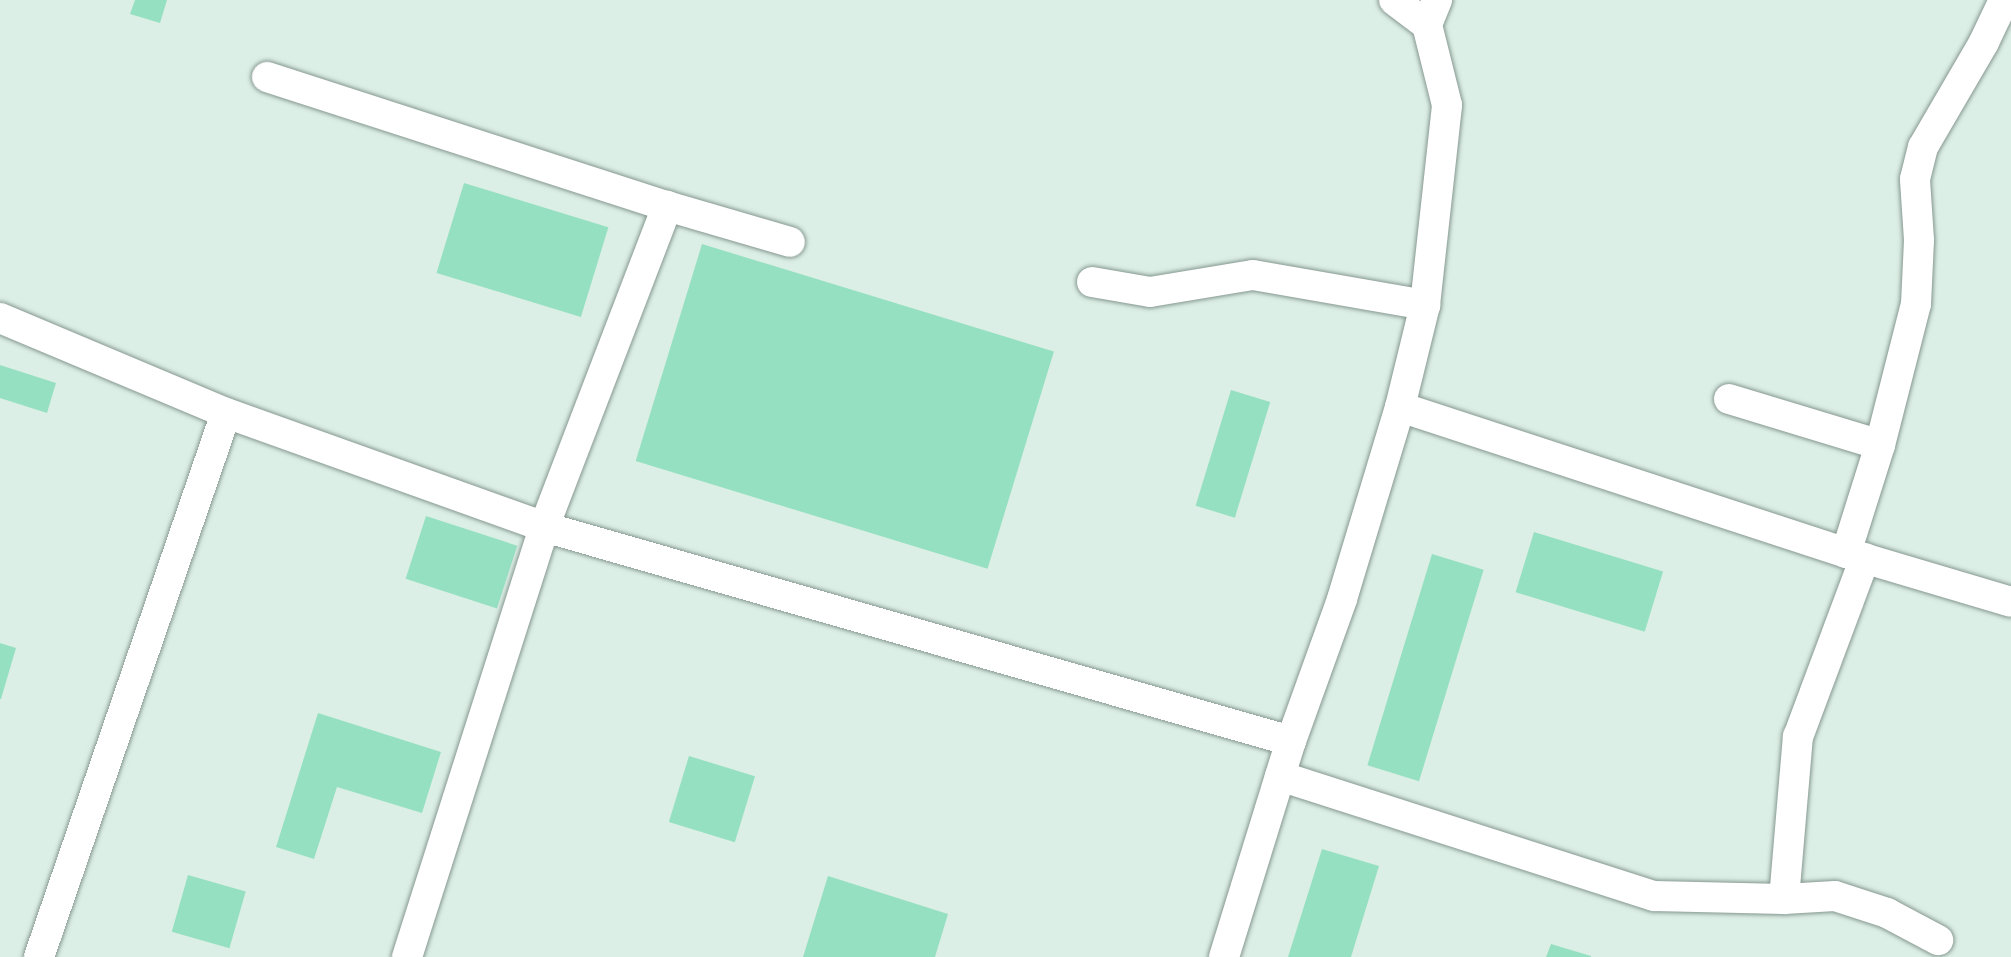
<!DOCTYPE html>
<style>
body{margin:0}
#map{position:relative;width:2011px;height:957px;overflow:hidden;background:#dcefe6;font-family:"PT Sans Narrow",sans-serif}
div>[style]{position:absolute}
.building>*{inset:0;background:#96e0c2;transform-origin:0 0}
.roads{filter:drop-shadow(0 0 2px #869890) drop-shadow(0 0 2px #869890)}
.minor>*{height:30px;margin:-15px;padding:0 15px;transform-origin:15px;border-radius:15px;background:#fff}
span{translate:-50% -50%;white-space:nowrap;text-align:center;line-height:1.15;-webkit-text-stroke:5px #dcefe6;paint-order:stroke}
</style>
<div id="map">
<div class="building">
<i style="clip-path:polygon(135px 0,167px 0,160px 23px,130px 14px)"></i>
<i style="left:464px;top:183px;width:151px;height:94px;rotate:17deg"></i>
<i style="left:702px;top:244px;width:368px;height:227px;rotate:17deg"></i>
<i style="clip-path:polygon(0 365px,56px 383px,47px 413px,0 398px)"></i>
<i style="left:1231px;top:390px;width:41px;height:121px;rotate:17deg"></i>
<i style="left:426px;top:516px;width:96px;height:66px;rotate:18deg"></i>
<i style="left:1534px;top:532px;width:135px;height:63px;rotate:17deg"></i>
<i style="left:1432px;top:554px;width:54px;height:221px;rotate:17deg"></i>
<i style="clip-path:polygon(0 643px,16px 648px,1px 699px,0 699px)"></i>
<i style="clip-path:polygon(318px 713px,441px 752px,422px 813px,337px 787px,314px 859px,276px 847px)"></i>
<i style="left:689px;top:756px;width:69px;height:69px;rotate:17deg"></i>
<i style="clip-path:polygon(1322px 849px,1379px 866px,1351px 957px,1288px 957px)"></i>
<i style="left:188px;top:875px;width:60px;height:59px;rotate:16deg"></i>
<i style="clip-path:polygon(828px 876px,948px 914px,935px 957px,803px 957px)"></i>
<i style="clip-path:polygon(1551px 944px,1591px 956px,1591px 957px,1546px 957px)"></i>
</div>
<div class="roads">
<div class="minor">
<i style="left:1394px;top:0;width:41px;rotate:37.1deg"></i>
<i style="left:267px;top:77px;width:420px;rotate:17.9deg"></i>
<i style="left:667px;top:206px;width:128px;rotate:16.3deg"></i>
<i style="left:1092px;top:282px;width:59px;rotate:9.8deg"></i>
<i style="left:1150px;top:292px;width:104px;rotate:-9.4deg"></i>
<i style="left:1253px;top:275px;width:175px;rotate:9.9deg"></i>
<i style="left:0;top:318px;width:245px;rotate:22.8deg"></i>
<i style="left:226px;top:413px;width:338px;rotate:19.7deg"></i>
<i style="left:544px;top:527px;width:777px;rotate:15.99deg"></i>
<i style="left:1729px;top:399px;width:158px;rotate:16.9deg"></i>
<i style="left:1400px;top:407px;width:469px;rotate:18.1deg"></i>
<i style="left:1846px;top:553px;width:172px;rotate:16.5deg"></i>
<i style="left:1846px;top:553px;width:113px;rotate:-72.5deg"></i>
<i style="left:1880px;top:445px;width:146px;rotate:-75.7deg"></i>
<i style="left:1916px;top:304px;width:64px;rotate:-87.3deg"></i>
<i style="left:1919px;top:240px;width:61px;rotate:-93.8deg"></i>
<i style="left:1915px;top:179px;width:33px;rotate:-76deg"></i>
<i style="left:1923px;top:147px;width:121px;rotate:-59.8deg"></i>
<i style="left:1984px;top:42px;width:47px;rotate:-64.5deg"></i>
<i style="left:1280px;top:776px;width:393px;rotate:17.8deg"></i>
<i style="left:1654px;top:896px;width:130px;rotate:1.3deg"></i>
<i style="left:1784px;top:899px;width:51px;rotate:-3.4deg"></i>
<i style="left:1835px;top:896px;width:55px;rotate:18.1deg"></i>
<i style="left:1887px;top:913px;width:58px;rotate:27.9deg"></i>
<i style="left:1784px;top:899px;width:163px;rotate:-85.1deg"></i>
<i style="left:1798px;top:737px;width:191px;rotate:-69.5deg"></i>
<i style="left:39px;top:957px;width:575px;rotate:-71.03deg"></i>
<i style="left:407px;top:957px;width:451px;rotate:-72.3deg"></i>
<i style="left:544px;top:527px;width:344px;rotate:-69deg"></i>
<i style="left:1224px;top:957px;width:226px;rotate:-72.8deg"></i>
<i style="left:1291px;top:741px;width:151px;rotate:-70.2deg"></i>
<i style="left:1342px;top:599px;width:201px;rotate:-73.2deg"></i>
<i style="left:1400px;top:407px;width:105px;rotate:-76.2deg"></i>
<i style="left:1425px;top:305px;width:201px;rotate:-83.7deg"></i>
<i style="left:1447px;top:105px;width:82px;rotate:-104deg"></i>
<i style="left:1427px;top:25px;width:27px;rotate:-68deg"></i>
</div>
</div>
</div>
